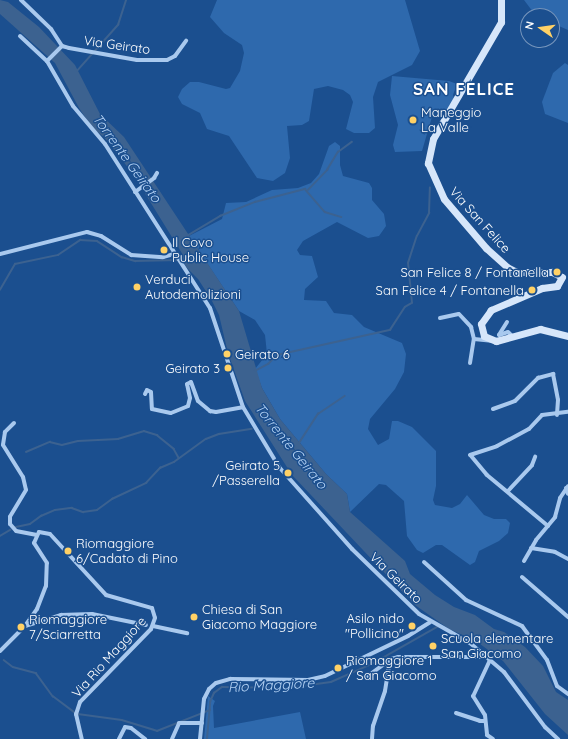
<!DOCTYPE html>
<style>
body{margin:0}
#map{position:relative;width:568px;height:739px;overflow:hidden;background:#1b4f8f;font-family:Quicksand,sans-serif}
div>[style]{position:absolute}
.green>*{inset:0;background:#2e69ad}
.water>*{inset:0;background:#3c6290}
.stream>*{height:1.5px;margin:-0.75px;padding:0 0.75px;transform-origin:0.75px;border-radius:0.75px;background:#3c6290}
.street>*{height:4px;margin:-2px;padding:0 2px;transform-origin:2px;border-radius:2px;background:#a9c9ee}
.secondary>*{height:7px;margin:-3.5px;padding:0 3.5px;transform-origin:3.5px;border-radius:3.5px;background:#d6e6fa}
.dots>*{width:11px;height:11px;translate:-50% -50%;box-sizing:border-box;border:2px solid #1b4f8f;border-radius:50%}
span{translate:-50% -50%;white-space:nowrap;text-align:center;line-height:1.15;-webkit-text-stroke:3px #1b4f8f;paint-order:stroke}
.street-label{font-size:13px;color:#fff}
.poi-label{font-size:13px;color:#fff}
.left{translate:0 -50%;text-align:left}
.right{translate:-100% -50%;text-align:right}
.water-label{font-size:14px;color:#b5d3f5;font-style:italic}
.district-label{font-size:17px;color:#fff;font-weight:700;letter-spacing:1px}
.north{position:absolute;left:520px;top:8px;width:40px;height:40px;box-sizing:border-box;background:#1b4f8f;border:1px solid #7695bc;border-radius:50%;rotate:283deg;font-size:11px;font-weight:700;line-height:16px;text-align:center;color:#fff}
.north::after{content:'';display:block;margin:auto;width:14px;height:18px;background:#ffd166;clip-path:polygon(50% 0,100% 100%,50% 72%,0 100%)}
</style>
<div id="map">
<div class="green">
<i style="clip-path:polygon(217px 0,405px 0,420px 51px,412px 65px,378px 82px,373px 97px,375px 128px,369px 133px,354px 133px,346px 129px,353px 102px,350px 95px,343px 90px,328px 86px,314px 89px,309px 121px,302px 125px,287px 126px,290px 158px,285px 173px,273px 181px,257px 178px,229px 136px,207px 129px,200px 113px,182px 104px,178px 97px,182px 89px,190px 82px,199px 82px,226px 89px,230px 88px,240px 71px,244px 53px,242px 45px,224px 33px,210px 17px)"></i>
<i style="clip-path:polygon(524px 0,568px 0,568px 30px,552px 23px,552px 16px,536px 16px)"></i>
<i style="clip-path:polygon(565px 63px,568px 65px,568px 123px,545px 114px,542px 102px,553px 73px)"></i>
<i style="clip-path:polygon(392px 76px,449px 81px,457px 84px,453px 95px,454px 99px,448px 109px,434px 110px,422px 151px,395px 152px,393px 145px,398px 125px,390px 95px)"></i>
<i style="clip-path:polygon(335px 142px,340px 146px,340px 165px,343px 176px,369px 183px,372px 188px,372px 200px,384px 214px,386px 226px,379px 236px,368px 238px,337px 222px,303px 241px,297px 250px,300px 255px,312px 256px,318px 277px,305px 289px,304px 300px,326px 301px,334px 313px,352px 315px,364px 327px,402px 343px,406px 354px,404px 372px,395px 389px,370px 419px,368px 429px,378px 445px,389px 439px,392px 421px,398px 421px,412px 427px,436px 451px,436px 486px,433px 500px,435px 505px,452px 508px,460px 504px,467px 495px,484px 515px,494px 519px,506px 519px,510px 523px,508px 533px,499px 541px,479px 551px,475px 562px,470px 565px,442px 545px,436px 545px,423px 553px,417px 550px,407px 536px,404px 501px,386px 485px,379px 484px,350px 512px,347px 494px,326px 474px,280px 419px,262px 388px,255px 369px,267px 354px,265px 335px,255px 320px,239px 311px,189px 236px,222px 219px,226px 203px,246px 202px,272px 190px,298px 188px,311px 183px,319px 174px,329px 146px)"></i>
<i style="clip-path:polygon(208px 696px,215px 701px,213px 706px,214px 728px,300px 712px,306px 739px,204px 739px)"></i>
</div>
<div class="water">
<i style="clip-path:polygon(0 0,8px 2px,39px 27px,75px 65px,100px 114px,124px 137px,239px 311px,262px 388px,280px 419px,326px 474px,347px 494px,350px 512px,405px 561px,410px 574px,435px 595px,454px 607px,475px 615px,494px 629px,504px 632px,525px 647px,543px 666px,556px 692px,568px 700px,568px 735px,545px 714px,503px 661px,476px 641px,449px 629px,415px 605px,292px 475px,245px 401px,228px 353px,219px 315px,211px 299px,198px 279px,187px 268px,181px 258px,183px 255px,133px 174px,104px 137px,93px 129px,79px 108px,55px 63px,0 14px)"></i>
</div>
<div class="stream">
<i style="left:77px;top:71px;width:62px;rotate:-48.3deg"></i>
<i style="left:118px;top:25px;width:26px;rotate:-72deg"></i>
<i style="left:308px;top:190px;width:28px;rotate:-46deg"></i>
<i style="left:327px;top:170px;width:21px;rotate:-59deg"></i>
<i style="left:338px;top:152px;width:17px;rotate:-36deg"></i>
<i style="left:187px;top:236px;width:39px;rotate:-31deg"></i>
<i style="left:220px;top:216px;width:38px;rotate:-22deg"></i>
<i style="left:255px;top:202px;width:52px;rotate:-14.6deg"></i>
<i style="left:305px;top:189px;width:30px;rotate:49deg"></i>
<i style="left:325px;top:212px;width:17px;rotate:17deg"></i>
<i style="left:0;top:290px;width:30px;rotate:-60deg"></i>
<i style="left:15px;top:264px;width:44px;rotate:-11.8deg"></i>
<i style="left:58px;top:255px;width:27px;rotate:-34deg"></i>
<i style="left:80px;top:240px;width:17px;rotate:3deg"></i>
<i style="left:97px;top:241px;width:30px;rotate:33deg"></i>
<i style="left:122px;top:257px;width:14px;rotate:17deg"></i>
<i style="left:135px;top:261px;width:44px;rotate:-1.3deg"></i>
<i style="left:255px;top:371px;width:15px;rotate:-28deg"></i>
<i style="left:268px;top:364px;width:13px;rotate:-45deg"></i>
<i style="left:277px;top:355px;width:116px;rotate:-12.5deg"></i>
<i style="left:390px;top:330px;width:27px;rotate:-57deg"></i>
<i style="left:405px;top:307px;width:8px;rotate:-30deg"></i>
<i style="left:412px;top:303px;width:40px;rotate:-95.7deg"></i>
<i style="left:408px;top:263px;width:28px;rotate:-72deg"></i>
<i style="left:417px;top:236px;width:26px;rotate:-62deg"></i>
<i style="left:429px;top:213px;width:25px;rotate:-88deg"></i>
<i style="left:299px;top:443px;width:35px;rotate:-57deg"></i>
<i style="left:318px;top:414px;width:32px;rotate:-34deg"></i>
<i style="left:26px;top:452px;width:26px;rotate:-23deg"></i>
<i style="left:50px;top:442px;width:12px;rotate:14deg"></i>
<i style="left:62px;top:445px;width:16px;rotate:-14deg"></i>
<i style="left:78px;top:441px;width:40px;rotate:-2.9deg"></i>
<i style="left:118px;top:439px;width:27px;rotate:-17deg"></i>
<i style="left:144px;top:431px;width:14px;rotate:17deg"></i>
<i style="left:157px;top:435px;width:22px;rotate:39deg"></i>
<i style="left:174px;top:449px;width:10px;rotate:61deg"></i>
<i style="left:16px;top:527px;width:14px;rotate:-12deg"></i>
<i style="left:30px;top:524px;width:14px;rotate:-36deg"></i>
<i style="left:41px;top:516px;width:15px;rotate:-23deg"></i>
<i style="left:55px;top:510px;width:17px;rotate:-7deg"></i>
<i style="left:72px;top:508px;width:12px;rotate:20deg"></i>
<i style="left:83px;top:512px;width:14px;rotate:-8deg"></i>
<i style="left:97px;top:510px;width:19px;rotate:-36deg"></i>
<i style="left:112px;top:499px;width:38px;rotate:-25deg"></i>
<i style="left:146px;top:483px;width:21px;rotate:-47deg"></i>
<i style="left:160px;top:468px;width:15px;rotate:-23deg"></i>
<i style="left:174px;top:462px;width:39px;rotate:-36deg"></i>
<i style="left:206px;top:439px;width:14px;rotate:-21deg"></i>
<i style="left:219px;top:434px;width:33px;rotate:-9deg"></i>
<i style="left:0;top:536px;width:12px;rotate:-31deg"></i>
<i style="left:4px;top:660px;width:11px;rotate:38deg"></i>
<i style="left:13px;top:667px;width:24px;rotate:15deg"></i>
<i style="left:36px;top:673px;width:29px;rotate:54deg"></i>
<i style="left:53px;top:696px;width:26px;rotate:37deg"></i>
<i style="left:78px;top:714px;width:44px;rotate:7.8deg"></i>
<i style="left:122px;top:720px;width:37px;rotate:17deg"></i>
<i style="left:157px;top:731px;width:57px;rotate:-21.6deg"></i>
<i style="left:207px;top:739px;width:37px;rotate:-85deg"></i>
<i style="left:210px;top:702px;width:10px;rotate:-66deg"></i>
<i style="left:214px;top:693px;width:10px;rotate:-37deg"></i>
<i style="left:222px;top:687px;width:66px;rotate:0.9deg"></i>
<i style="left:288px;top:688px;width:43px;rotate:-7.9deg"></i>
<i style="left:331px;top:682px;width:45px;rotate:-23.7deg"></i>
<i style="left:372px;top:664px;width:77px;rotate:-29.6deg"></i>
</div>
<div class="street">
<i style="left:21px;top:0;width:42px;rotate:44deg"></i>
<i style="left:51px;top:29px;width:20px;rotate:57deg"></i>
<i style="left:62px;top:46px;width:7px;rotate:16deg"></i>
<i style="left:69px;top:48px;width:69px;rotate:10deg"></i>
<i style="left:137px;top:60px;width:30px"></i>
<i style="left:167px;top:60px;width:9px;rotate:-27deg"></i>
<i style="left:175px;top:56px;width:19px;rotate:-54deg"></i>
<i style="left:20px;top:36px;width:37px;rotate:43deg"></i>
<i style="left:47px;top:61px;width:52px;rotate:60deg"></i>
<i style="left:73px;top:106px;width:50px;rotate:49.9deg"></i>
<i style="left:105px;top:144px;width:195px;rotate:57.4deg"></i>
<i style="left:210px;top:308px;width:104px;rotate:71.6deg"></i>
<i style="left:243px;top:407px;width:70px;rotate:59deg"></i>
<i style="left:279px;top:467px;width:110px;rotate:48.3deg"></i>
<i style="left:352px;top:549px;width:93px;rotate:44.1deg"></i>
<i style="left:419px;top:614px;width:59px;rotate:29.6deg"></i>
<i style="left:470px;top:643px;width:45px;rotate:40.5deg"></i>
<i style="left:504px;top:672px;width:69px;rotate:53.3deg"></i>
<i style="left:545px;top:727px;width:18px;rotate:43deg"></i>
<i style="left:47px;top:61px;width:21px;rotate:-45deg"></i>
<i style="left:135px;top:192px;width:24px;rotate:-36deg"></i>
<i style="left:154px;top:178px;width:6px;rotate:-59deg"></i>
<i style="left:0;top:254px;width:90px;rotate:-14.2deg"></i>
<i style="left:87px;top:232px;width:15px;rotate:16deg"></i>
<i style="left:101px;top:236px;width:36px;rotate:32deg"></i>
<i style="left:131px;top:255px;width:32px;rotate:4deg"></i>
<i style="left:163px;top:257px;width:11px;rotate:-15deg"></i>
<i style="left:440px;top:318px;width:19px;rotate:-12deg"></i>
<i style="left:459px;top:314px;width:18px;rotate:47deg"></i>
<i style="left:471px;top:327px;width:12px;rotate:76deg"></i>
<i style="left:507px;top:322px;width:15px;rotate:122deg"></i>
<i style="left:499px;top:335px;width:9px;rotate:-18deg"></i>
<i style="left:508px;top:332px;width:6px;rotate:45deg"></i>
<i style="left:470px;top:363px;width:24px;rotate:-81deg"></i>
<i style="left:474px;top:339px;width:20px;rotate:6deg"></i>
<i style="left:145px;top:394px;width:4px;rotate:-63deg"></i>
<i style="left:147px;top:390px;width:4px;rotate:27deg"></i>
<i style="left:151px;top:392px;width:17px;rotate:87deg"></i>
<i style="left:152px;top:409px;width:19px;rotate:12deg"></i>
<i style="left:171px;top:413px;width:18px;rotate:-22deg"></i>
<i style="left:188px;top:406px;width:8px;rotate:-76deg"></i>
<i style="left:190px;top:398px;width:14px;rotate:-102deg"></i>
<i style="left:187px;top:384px;width:4px;rotate:-27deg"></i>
<i style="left:191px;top:382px;width:20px;rotate:70deg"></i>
<i style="left:198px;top:401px;width:16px;rotate:40deg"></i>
<i style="left:210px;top:411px;width:6px;rotate:9deg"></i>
<i style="left:216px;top:412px;width:27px;rotate:-10deg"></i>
<i style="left:493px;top:409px;width:23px;rotate:-20deg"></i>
<i style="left:515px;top:401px;width:33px;rotate:-45deg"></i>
<i style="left:538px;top:378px;width:16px;rotate:-15deg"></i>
<i style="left:553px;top:374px;width:26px;rotate:79deg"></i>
<i style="left:558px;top:400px;width:15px;rotate:94deg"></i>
<i style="left:14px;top:423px;width:13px;rotate:135deg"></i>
<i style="left:5px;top:432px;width:13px;rotate:99deg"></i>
<i style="left:3px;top:445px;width:38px;rotate:58deg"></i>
<i style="left:23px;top:477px;width:13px;rotate:77deg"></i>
<i style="left:26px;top:490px;width:31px;rotate:121deg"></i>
<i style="left:10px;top:517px;width:7px;rotate:90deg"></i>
<i style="left:10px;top:524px;width:9px;rotate:49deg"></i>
<i style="left:16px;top:531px;width:20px;rotate:11deg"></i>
<i style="left:566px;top:488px;width:6px;rotate:72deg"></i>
<i style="left:508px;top:491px;width:35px;rotate:-47deg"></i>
<i style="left:532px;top:465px;width:9px;rotate:-69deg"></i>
<i style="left:548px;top:526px;width:80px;rotate:-140.1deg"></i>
<i style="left:487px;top:475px;width:26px;rotate:-130deg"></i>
<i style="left:470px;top:455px;width:28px;rotate:-18deg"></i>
<i style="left:497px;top:446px;width:36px;rotate:-28deg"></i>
<i style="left:529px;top:429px;width:19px;rotate:-47deg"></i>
<i style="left:542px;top:415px;width:26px;rotate:-7deg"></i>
<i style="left:531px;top:548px;width:24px;rotate:9deg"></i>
<i style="left:555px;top:552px;width:15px;rotate:28deg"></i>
<i style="left:524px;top:561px;width:24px;rotate:-60deg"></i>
<i style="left:536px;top:540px;width:30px;rotate:-50deg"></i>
<i style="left:555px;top:517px;width:20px;rotate:-75deg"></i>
<i style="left:560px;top:498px;width:14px;rotate:-56deg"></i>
<i style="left:424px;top:562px;width:57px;rotate:42.1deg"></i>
<i style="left:466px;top:600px;width:62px;rotate:24.9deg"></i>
<i style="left:522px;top:626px;width:42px;rotate:53.7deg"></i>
<i style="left:547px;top:660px;width:28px;rotate:69deg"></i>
<i style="left:557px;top:686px;width:14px;rotate:36deg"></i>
<i style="left:522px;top:577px;width:61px;rotate:41deg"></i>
<i style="left:25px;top:626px;width:38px;rotate:-17deg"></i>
<i style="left:61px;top:615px;width:31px;rotate:-2deg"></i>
<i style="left:92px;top:614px;width:55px;rotate:11.5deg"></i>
<i style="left:153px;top:626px;width:35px;rotate:12deg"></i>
<i style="left:0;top:651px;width:35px;rotate:-45deg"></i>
<i style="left:25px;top:626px;width:21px;rotate:-55deg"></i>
<i style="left:37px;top:609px;width:25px;rotate:-69deg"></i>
<i style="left:46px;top:586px;width:23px;rotate:-88deg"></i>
<i style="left:47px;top:563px;width:24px;rotate:-123deg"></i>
<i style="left:34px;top:543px;width:12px;rotate:-66deg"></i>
<i style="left:39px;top:532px;width:11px;rotate:10deg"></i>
<i style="left:50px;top:534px;width:83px;rotate:47.4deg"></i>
<i style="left:106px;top:595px;width:48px;rotate:15.8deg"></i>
<i style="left:152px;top:608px;width:10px;rotate:73deg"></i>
<i style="left:155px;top:618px;width:12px;rotate:110deg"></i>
<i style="left:151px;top:629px;width:102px;rotate:134.2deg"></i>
<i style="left:80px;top:702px;width:13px;rotate:108deg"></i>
<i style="left:76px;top:714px;width:26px;rotate:77deg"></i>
<i style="left:490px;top:660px;width:40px;rotate:115deg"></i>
<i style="left:473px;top:696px;width:22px;rotate:58deg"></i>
<i style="left:485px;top:715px;width:20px;rotate:84deg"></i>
<i style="left:487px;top:735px;width:7px;rotate:34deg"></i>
<i style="left:365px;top:678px;width:32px;rotate:-36deg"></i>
<i style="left:391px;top:659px;width:7px;rotate:-16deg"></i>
<i style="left:398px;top:657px;width:87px"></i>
<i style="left:456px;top:713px;width:25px;rotate:18deg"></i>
<i style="left:480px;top:721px;width:5px"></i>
<i style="left:119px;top:739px;width:13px;rotate:-63deg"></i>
<i style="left:125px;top:727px;width:6px;rotate:9deg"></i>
<i style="left:131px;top:728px;width:18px;rotate:38deg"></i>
<i style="left:172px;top:739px;width:17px;rotate:-66deg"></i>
<i style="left:179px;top:723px;width:23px"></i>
<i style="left:200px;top:739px;width:40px;rotate:-84.3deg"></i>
<i style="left:204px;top:699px;width:11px;rotate:-63deg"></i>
<i style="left:209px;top:689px;width:9px;rotate:-41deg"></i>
<i style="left:216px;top:683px;width:15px;rotate:-16deg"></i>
<i style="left:230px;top:679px;width:78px;rotate:0.7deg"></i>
<i style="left:308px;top:680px;width:17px;rotate:-13deg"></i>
<i style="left:325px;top:676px;width:92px;rotate:-25.7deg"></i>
<i style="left:408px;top:636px;width:26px;rotate:-32deg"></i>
<i style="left:372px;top:739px;width:13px;rotate:-86deg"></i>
<i style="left:373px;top:726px;width:37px;rotate:-71deg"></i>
<i style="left:385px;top:691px;width:31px;rotate:-81deg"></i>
</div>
<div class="secondary">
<i style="left:501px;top:0;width:22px;rotate:90deg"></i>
<i style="left:501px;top:22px;width:135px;rotate:120.2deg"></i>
<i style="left:433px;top:139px;width:25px;rotate:102deg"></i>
<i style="left:428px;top:163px;width:39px;rotate:66deg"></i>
<i style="left:444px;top:199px;width:65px;rotate:49.4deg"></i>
<i style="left:486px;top:248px;width:28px;rotate:42deg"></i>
<i style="left:507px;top:267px;width:11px;rotate:27deg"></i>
<i style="left:517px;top:272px;width:35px"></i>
<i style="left:552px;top:272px;width:11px;rotate:27deg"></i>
<i style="left:562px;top:277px;width:10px;rotate:119deg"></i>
<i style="left:557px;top:286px;width:15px;rotate:172deg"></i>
<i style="left:542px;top:288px;width:56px;rotate:156.7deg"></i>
<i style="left:491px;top:310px;width:17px;rotate:126deg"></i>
<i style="left:481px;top:324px;width:12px;rotate:76deg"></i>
<i style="left:484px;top:336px;width:13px;rotate:23deg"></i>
<i style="left:496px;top:341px;width:46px;rotate:-15.3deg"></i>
<i style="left:540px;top:329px;width:29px;rotate:14deg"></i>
</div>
<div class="dots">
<i style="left:413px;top:120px;background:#ffd166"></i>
<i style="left:164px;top:250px;background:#ffd166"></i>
<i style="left:557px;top:272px;background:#ffd166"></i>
<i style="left:137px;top:287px;background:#ffd166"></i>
<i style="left:532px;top:290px;background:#ffd166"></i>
<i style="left:227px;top:354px;background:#ffd166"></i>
<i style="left:228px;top:368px;background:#ffd166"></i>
<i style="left:288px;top:473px;background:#ffd166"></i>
<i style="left:68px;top:551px;background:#ffd166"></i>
<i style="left:194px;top:617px;background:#ffd166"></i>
<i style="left:412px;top:626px;background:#ffd166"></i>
<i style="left:21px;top:627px;background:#ffd166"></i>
<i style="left:433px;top:646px;background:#ffd166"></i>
<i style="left:338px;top:668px;background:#ffd166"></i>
</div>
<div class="street-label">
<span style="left:117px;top:45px;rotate:8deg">Via Geirato</span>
<span style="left:480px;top:220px;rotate:48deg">Via San Felice</span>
<span style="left:396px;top:578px;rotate:44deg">Via Geirato</span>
<span style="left:109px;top:657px;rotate:-48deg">Via Rio Maggiore</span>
</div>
<div class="poi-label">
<span class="left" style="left:421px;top:120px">Maneggio<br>La Valle</span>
<span class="left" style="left:172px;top:250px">Il Covo<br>Public House</span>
<span class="right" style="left:549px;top:272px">San Felice 8 / Fontanella</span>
<span class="left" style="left:145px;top:287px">Verduci<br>Autodemolizioni</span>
<span class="right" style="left:524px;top:290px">San Felice 4 / Fontanella</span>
<span class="left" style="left:235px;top:354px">Geirato 6</span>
<span class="right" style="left:220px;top:368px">Geirato 3</span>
<span class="right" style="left:280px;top:473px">Geirato 5<br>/Passerella</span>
<span class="left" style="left:76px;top:551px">Riomaggiore<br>6/Cadato di Pino</span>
<span class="left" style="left:202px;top:617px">Chiesa di San<br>Giacomo Maggiore</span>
<span class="right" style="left:404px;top:626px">Asilo nido<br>"Pollicino"</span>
<span class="left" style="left:29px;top:627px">Riomaggiore<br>7/Sciarretta</span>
<span class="left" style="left:441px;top:646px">Scuola elementare<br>San Giacomo</span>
<span class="left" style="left:346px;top:668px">Riomaggiore 1<br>/ San Giacomo</span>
</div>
<div class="water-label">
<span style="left:127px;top:158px;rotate:54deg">Torrente Geirato</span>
<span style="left:291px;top:446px;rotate:51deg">Torrente Geirato</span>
<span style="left:271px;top:685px;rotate:-3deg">Rio Maggiore</span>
</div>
<div class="district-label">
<span style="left:464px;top:89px">SAN FELICE</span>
</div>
<div class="north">N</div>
</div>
